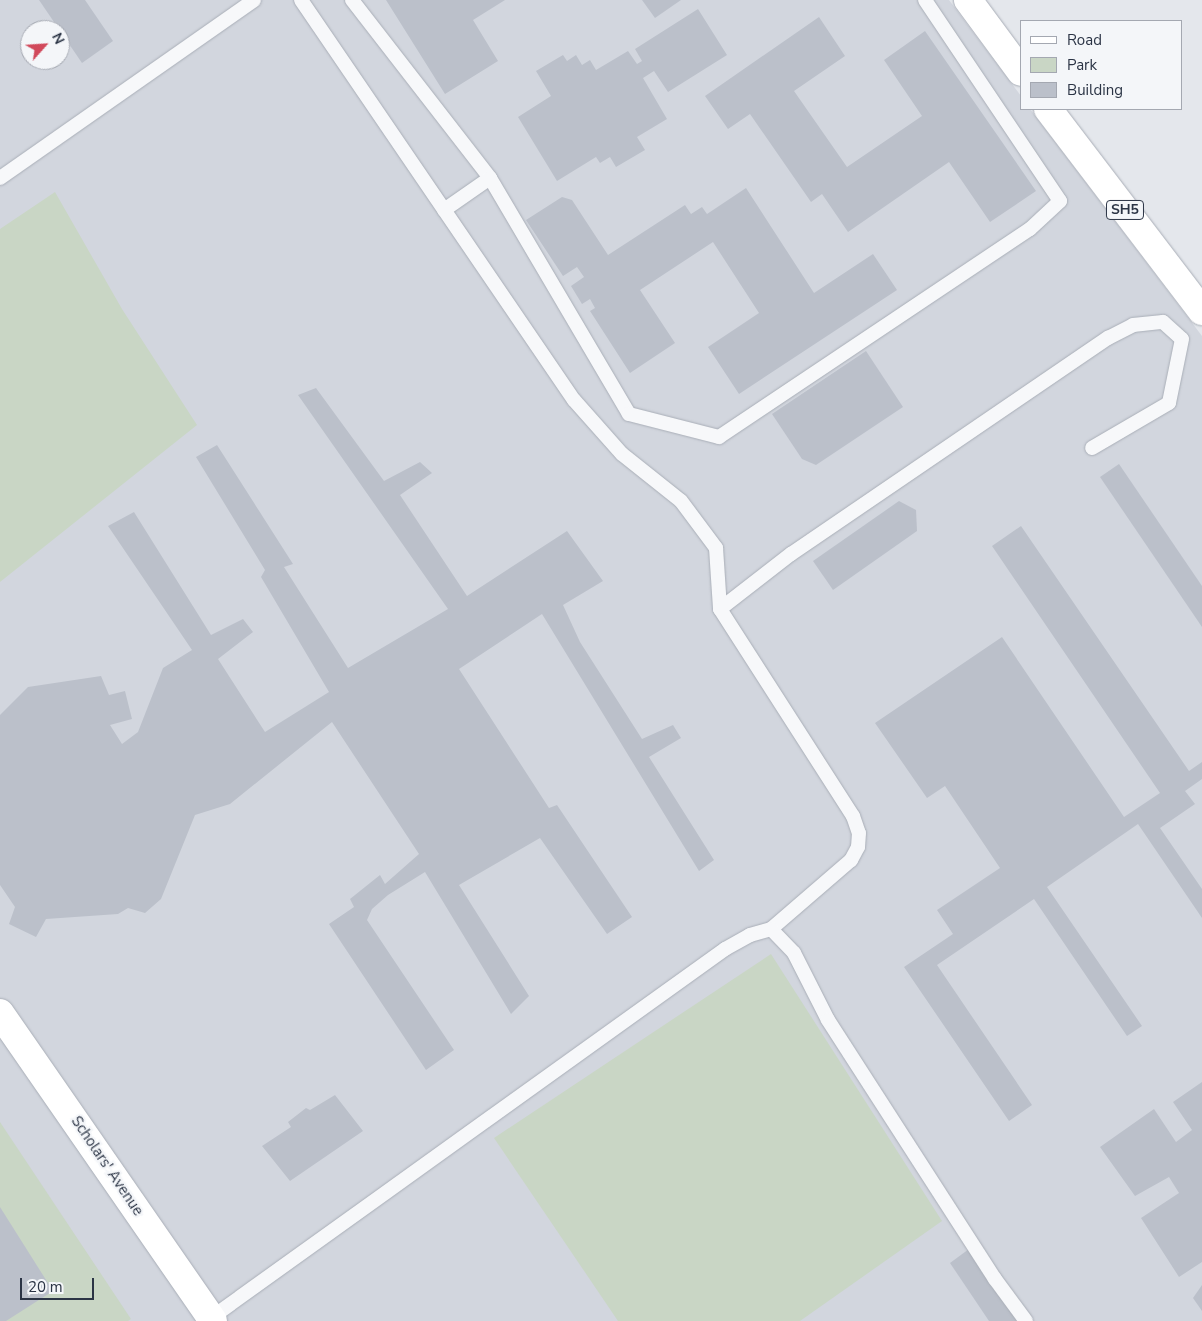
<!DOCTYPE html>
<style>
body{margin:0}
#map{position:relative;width:1202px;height:1321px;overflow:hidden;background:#e4e7ec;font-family:"Nunito Sans",sans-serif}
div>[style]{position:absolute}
.built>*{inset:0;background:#d2d6de}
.green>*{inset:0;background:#c9d6c5}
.building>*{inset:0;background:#bbc0ca}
.roads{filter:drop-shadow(0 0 1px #a9aeb7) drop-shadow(0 0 1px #a9aeb7)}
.lane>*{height:14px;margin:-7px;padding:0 7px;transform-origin:7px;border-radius:7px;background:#f7f8fa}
.secondary>*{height:28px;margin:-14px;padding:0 14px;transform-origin:14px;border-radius:14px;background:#fff}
.primary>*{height:28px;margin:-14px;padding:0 14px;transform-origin:14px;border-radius:14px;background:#fff}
span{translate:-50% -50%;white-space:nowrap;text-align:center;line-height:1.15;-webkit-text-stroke:4.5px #f4f6f9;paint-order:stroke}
.shield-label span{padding:1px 4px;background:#f4f6f9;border:1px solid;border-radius:4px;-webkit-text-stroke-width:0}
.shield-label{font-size:14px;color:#2b3445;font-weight:700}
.street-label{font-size:15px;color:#2b3445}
.legend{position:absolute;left:1020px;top:20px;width:162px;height:90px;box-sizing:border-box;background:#f4f6f9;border:1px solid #a4a8b1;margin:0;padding:6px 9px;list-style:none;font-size:15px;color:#2b3445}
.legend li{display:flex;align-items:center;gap:10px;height:25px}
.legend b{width:25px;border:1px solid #a4a8b1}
.north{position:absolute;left:20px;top:20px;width:50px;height:50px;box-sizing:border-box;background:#f4f6f9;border:1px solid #a4a8b1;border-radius:50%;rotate:64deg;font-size:14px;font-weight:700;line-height:20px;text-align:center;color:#2b3445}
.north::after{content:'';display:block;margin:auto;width:18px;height:22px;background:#d1495b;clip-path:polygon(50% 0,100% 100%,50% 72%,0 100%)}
.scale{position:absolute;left:20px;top:1278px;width:74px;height:22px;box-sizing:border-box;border:2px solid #2b3445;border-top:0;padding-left:6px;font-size:15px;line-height:18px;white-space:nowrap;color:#2b3445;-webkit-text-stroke:4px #f4f6f9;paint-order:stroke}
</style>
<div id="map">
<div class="built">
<i style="clip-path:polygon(evenodd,0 0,949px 0,1021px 96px,1021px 109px,1030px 109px,1202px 336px,1202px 1321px,0 1321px,0 0,30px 30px,60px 30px,60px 60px,30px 60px,30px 30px)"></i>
</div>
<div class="green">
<i style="clip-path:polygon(55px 192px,122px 309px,197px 425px,0 582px,0 229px)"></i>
<i style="clip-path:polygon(771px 954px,942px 1221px,800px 1321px,618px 1321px,494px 1138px)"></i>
<i style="clip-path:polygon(0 1122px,131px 1319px,128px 1321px,0 1321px)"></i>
</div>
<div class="building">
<i style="clip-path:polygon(39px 0,85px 0,113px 41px,82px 63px)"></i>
<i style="clip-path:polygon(386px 0,505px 0,473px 20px,498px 61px,445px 94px)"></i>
<i style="clip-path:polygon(642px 0,681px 0,655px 18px)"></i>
<i style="clip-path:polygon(698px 9px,727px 55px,668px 92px,654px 71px,643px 78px,667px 119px,637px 137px,645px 150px,616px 167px,610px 157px,600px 163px,596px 157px,557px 181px,518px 117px,551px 96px,536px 71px,563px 55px,567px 61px,576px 55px,582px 65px,590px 60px,596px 70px,628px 51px,637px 64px,642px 61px,635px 49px)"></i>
<i style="clip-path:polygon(819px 17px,845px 56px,794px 91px,847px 167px,922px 116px,884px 60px,925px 31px,1036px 191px,990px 222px,949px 162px,848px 232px,822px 194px,811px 202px,750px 114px,728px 129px,705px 96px)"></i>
<i style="clip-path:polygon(746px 188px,814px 293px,873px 254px,897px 290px,739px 394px,708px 347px,759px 313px,713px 242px,640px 290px,675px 343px,630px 373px,590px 311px,595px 308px,590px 299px,582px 304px,571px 286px,584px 277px,577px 267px,563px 276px,526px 220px,562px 197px,572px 200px,608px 255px,685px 205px,691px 214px,702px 207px,707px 214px)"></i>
<i style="clip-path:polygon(866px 351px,903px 407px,816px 465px,802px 459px,772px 414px)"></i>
<i style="clip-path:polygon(316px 388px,384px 481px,420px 462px,432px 473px,400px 495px,467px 596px,567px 531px,603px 581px,563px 605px,580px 642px,642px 739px,673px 725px,681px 738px,649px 757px,714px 860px,699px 871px,542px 614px,459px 669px,549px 808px,557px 805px,632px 917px,607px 934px,540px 838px,459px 885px,529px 996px,511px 1014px,425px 872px,388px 895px,372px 909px,367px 920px,454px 1050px,426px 1070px,329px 924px,354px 907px,350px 899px,380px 875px,385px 884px,419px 854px,332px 722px,230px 804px,195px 815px,161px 899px,145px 913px,128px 908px,118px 914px,46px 919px,36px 937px,9px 924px,15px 907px,0 885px,0 715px,28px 687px,101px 676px,109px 695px,125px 691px,132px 719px,110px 725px,122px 744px,138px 732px,163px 668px,192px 650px,108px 526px,134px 512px,211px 635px,243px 619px,253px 632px,218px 659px,265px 732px,329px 692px,261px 577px,265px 570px,196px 457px,217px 445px,293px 564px,284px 567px,348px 668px,448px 609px,298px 395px)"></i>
<i style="clip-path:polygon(1119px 464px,1202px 586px,1202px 627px,1100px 477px)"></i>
<i style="clip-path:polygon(899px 501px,916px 510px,917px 531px,833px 590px,813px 561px)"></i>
<i style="clip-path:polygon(1021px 526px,1189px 771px,1202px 762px,1202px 779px,1185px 791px,1195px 804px,1160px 828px,1202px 889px,1202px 918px,1138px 824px,1047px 887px,1142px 1026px,1127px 1036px,1034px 899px,937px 965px,1032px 1105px,1009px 1121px,904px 967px,953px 934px,937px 910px,1000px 868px,945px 786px,927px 798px,875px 723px,1002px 637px,1124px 817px,1160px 793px,992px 546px)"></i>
<i style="clip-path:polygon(1202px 1082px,1202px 1262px,1179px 1277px,1141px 1218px,1179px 1193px,1169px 1177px,1135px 1196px,1100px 1147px,1154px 1109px,1176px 1142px,1192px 1130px,1173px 1102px)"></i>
<i style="clip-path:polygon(335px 1095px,363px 1131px,290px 1181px,262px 1146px,291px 1127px,288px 1122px,306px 1108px,310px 1110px)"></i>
<i style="clip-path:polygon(0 1207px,53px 1291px,6px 1321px,0 1321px)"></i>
<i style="clip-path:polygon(969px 1249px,1018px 1321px,989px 1321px,950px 1263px)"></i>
<i style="clip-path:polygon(1202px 1285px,1202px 1311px,1193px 1298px)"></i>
</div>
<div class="roads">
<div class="lane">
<i style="left:301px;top:0;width:484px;rotate:55.7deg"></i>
<i style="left:574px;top:400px;width:72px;rotate:48.4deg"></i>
<i style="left:622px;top:454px;width:75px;rotate:38.5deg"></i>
<i style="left:681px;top:501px;width:59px;rotate:53.3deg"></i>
<i style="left:716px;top:548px;width:61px;rotate:86.2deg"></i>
<i style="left:720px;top:609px;width:246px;rotate:57.3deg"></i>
<i style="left:853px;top:816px;width:18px;rotate:71deg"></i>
<i style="left:859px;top:833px;width:14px;rotate:94deg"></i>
<i style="left:858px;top:847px;width:15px;rotate:118deg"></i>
<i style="left:851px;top:860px;width:106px;rotate:139.2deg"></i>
<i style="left:352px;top:0;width:225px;rotate:52.2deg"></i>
<i style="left:490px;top:178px;width:274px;rotate:59.5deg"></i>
<i style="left:629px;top:414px;width:93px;rotate:14.3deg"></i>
<i style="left:719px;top:437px;width:374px;rotate:-33.8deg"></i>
<i style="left:1030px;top:229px;width:41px;rotate:-43deg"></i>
<i style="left:1060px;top:201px;width:242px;rotate:-123.9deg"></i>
<i style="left:0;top:178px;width:310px;rotate:-35deg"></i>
<i style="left:444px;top:210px;width:56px;rotate:-34.8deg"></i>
<i style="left:720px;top:609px;width:90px;rotate:-37.8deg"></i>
<i style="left:791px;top:554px;width:384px;rotate:-34.3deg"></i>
<i style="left:1108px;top:338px;width:28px;rotate:-27deg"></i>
<i style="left:1133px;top:325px;width:30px;rotate:-6deg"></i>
<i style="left:1163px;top:322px;width:25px;rotate:42deg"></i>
<i style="left:1182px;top:339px;width:65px;rotate:101.5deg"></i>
<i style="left:1169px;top:403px;width:89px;rotate:149.7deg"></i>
<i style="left:211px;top:1318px;width:633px;rotate:-35.67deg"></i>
<i style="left:725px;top:949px;width:29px;rotate:-29deg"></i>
<i style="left:750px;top:935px;width:22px;rotate:-16deg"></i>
<i style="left:771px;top:929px;width:33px;rotate:46deg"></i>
<i style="left:794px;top:953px;width:75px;rotate:63.1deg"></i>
<i style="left:828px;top:1020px;width:308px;rotate:57.2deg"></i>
<i style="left:995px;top:1279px;width:52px;rotate:53.6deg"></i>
</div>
<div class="secondary">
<i style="left:0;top:1013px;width:374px;rotate:55.3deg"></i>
</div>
<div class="primary">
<i style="left:968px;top:0;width:89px;rotate:53.6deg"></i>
<i style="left:1048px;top:109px;width:254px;rotate:52.7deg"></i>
</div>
</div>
<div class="shield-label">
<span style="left:1125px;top:210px">SH5</span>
</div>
<div class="street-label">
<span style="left:107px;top:1166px;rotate:56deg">Scholars' Avenue</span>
</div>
<ul class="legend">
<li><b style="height:6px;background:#fff"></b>Road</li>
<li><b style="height:14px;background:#c9d6c5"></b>Park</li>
<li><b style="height:14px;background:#bbc0ca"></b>Building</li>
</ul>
<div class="north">N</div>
<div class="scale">20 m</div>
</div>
